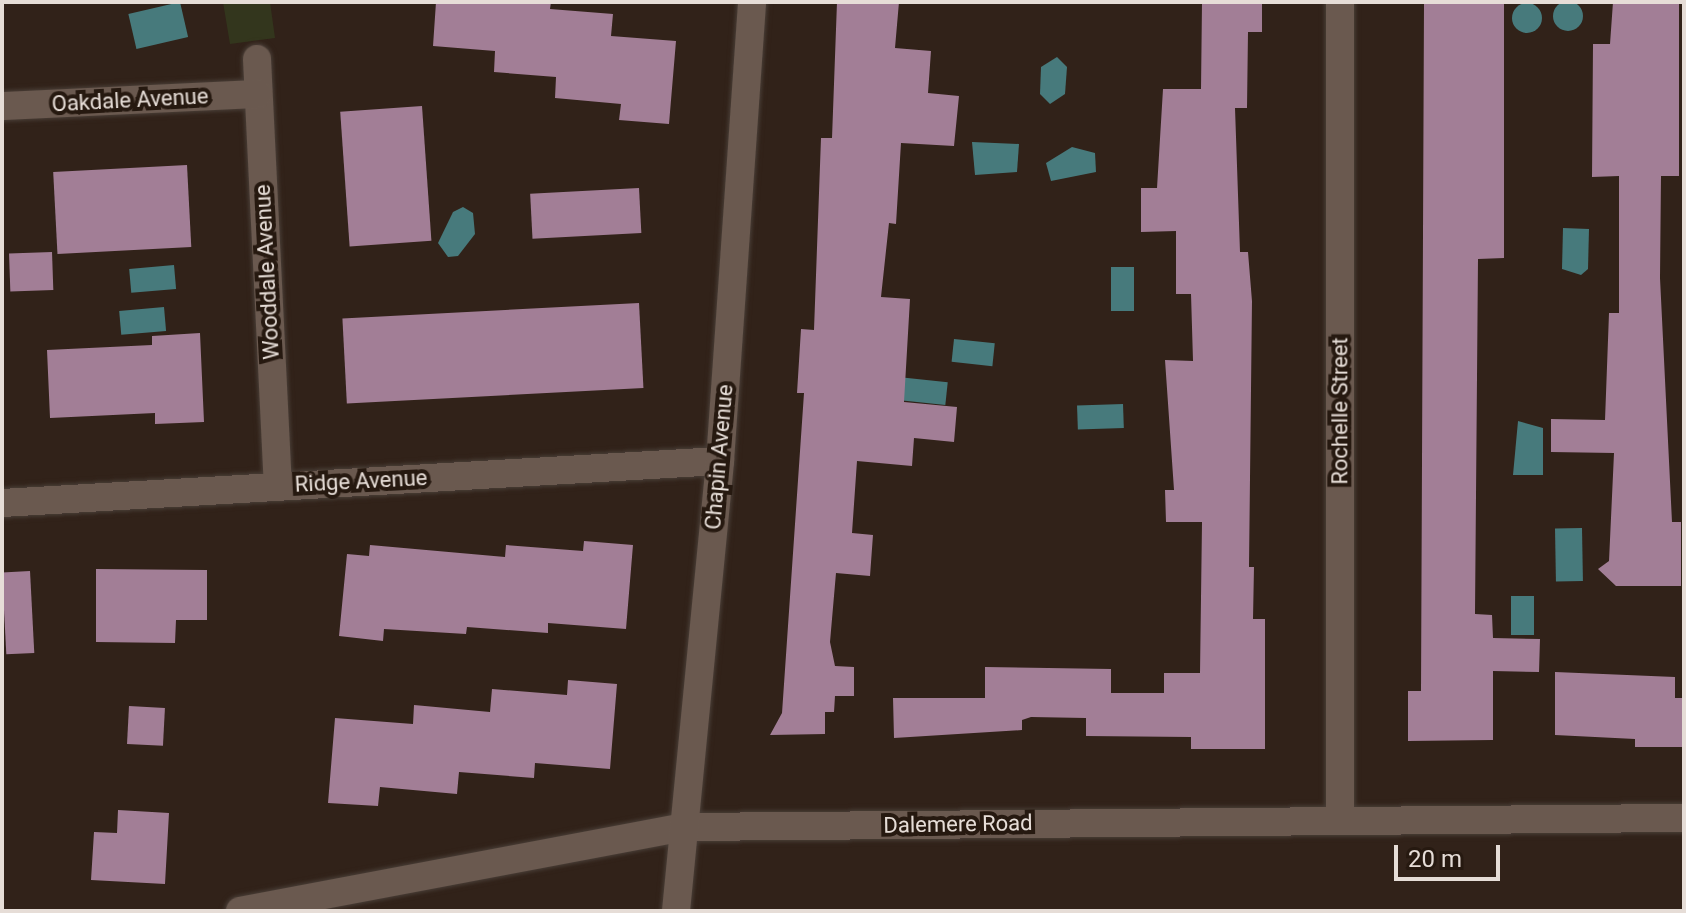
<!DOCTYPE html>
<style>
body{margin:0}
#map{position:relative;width:1686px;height:913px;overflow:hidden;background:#312219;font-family:Roboto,sans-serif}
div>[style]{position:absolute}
.green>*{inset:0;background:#33361d}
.water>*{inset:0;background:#477a7c;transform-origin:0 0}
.round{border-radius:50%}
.building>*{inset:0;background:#a27e96;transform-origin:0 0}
.roads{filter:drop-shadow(0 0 2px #493e37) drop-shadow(0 0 2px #493e37)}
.street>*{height:28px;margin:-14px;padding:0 14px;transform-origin:14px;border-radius:14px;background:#6a594f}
span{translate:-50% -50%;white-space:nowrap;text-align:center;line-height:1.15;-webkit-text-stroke:8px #261910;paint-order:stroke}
.street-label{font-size:22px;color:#e6ddd7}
.frame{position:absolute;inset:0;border:4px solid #e6ddd7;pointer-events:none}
.scale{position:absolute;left:1394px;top:845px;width:106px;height:36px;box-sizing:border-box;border:4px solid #e6ddd7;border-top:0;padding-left:10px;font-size:24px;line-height:28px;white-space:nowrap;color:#e6ddd7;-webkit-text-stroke:6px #261910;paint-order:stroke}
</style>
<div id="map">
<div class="green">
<i style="clip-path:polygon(223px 2px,270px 2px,275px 38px,230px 44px)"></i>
</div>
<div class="water">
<i class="round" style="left:1553px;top:1px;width:30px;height:30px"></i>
<i style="left:180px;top:2px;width:36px;height:53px;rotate:77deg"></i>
<i class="round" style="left:1512px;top:3px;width:30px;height:30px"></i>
<i style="clip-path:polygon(1057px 57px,1067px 67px,1065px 94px,1050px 104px,1040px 94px,1041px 67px)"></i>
<i style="clip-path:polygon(972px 142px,1019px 144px,1017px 172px,975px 175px)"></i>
<i style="clip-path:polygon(1072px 147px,1095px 153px,1096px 172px,1051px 181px,1046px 163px)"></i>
<i style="clip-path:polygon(463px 207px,473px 213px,475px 234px,458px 256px,448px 257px,438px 243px,453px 212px)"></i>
<i style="clip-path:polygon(1563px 228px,1589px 229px,1588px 269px,1581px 275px,1562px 269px)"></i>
<i style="left:174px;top:265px;width:24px;height:45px;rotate:85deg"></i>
<i style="left:1111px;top:267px;width:23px;height:44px"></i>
<i style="left:164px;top:307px;width:24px;height:45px;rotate:85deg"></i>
<i style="left:954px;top:339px;width:41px;height:23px;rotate:6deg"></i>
<i style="left:898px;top:377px;width:50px;height:23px;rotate:6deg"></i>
<i style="left:1123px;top:404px;width:24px;height:46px;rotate:88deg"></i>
<i style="clip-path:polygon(1518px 421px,1543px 428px,1543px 475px,1513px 475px)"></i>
<i style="left:1582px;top:528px;width:53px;height:27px;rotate:89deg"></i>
<i style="left:1511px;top:596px;width:23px;height:39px"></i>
</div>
<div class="building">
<i style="clip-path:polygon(436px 2px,551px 2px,550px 9px,613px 14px,611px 36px,676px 41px,669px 124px,619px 120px,621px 104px,555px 98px,556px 77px,494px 72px,495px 51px,433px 46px)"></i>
<i style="clip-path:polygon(837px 2px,899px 2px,895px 48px,931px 51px,928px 93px,959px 96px,954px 146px,901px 143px,896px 224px,889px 223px,881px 297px,910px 299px,904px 402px,957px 407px,954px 442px,914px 438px,912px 466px,857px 461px,852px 533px,873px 535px,870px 576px,836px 573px,830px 642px,835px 666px,854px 667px,854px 696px,835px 696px,834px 712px,825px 712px,825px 734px,770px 735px,782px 713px,804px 393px,797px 393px,801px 329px,814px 330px,821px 138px,832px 138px)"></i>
<i style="clip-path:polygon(1202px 2px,1262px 2px,1262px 32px,1248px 32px,1247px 108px,1235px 108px,1240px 252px,1248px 252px,1252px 301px,1249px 567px,1254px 567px,1253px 619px,1265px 619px,1265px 749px,1191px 749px,1191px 737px,1086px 736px,1086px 718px,1031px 717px,1022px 720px,1022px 730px,894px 738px,893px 698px,985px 698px,985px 667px,1111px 669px,1111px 693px,1164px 693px,1164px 673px,1200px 673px,1202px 522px,1166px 522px,1165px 490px,1174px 490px,1165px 360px,1193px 361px,1191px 294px,1176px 294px,1176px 231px,1141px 232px,1141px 188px,1157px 188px,1163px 89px,1201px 89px)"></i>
<i style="clip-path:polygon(1424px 2px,1504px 2px,1504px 258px,1478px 259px,1475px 614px,1492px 615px,1493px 638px,1540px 639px,1539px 672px,1493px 671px,1493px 740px,1408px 741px,1408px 691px,1421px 691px)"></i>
<i style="clip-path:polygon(1613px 2px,1679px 2px,1679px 176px,1661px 176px,1660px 278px,1672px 522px,1681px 522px,1681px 586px,1616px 586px,1598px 569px,1609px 561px,1614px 453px,1551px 452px,1551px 419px,1605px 420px,1609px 313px,1619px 313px,1619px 176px,1592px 177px,1593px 44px,1610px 44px)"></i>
<i style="left:422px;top:106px;width:135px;height:82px;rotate:86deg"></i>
<i style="left:187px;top:165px;width:82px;height:134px;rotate:87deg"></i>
<i style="left:639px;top:188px;width:45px;height:109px;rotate:87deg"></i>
<i style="left:52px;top:252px;width:38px;height:43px;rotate:88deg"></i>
<i style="left:639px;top:303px;width:85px;height:297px;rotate:87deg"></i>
<i style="clip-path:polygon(200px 333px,204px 422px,155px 424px,155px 413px,50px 418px,47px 350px,152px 345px,152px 336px)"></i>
<i style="clip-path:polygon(584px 541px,633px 545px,626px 629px,548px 623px,548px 633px,467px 627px,466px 634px,384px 629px,383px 641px,339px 636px,347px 554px,369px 556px,370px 545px,505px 557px,506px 545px,583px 551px)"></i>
<i style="clip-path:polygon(96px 569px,207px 570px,207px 620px,176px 620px,175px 643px,96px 642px)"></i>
<i style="left:30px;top:571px;width:82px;height:28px;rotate:87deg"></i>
<i style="clip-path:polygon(1555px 672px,1675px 677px,1675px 698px,1684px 698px,1684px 747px,1635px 747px,1635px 739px,1555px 735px)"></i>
<i style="clip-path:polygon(568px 680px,617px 684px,610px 769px,535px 763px,534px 778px,459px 772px,457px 794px,380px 787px,378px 806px,328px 803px,335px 718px,413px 724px,414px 705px,490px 712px,492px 689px,567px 695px)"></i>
<i style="left:129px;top:706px;width:36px;height:38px;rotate:3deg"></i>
<i style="clip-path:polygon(118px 810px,169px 813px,165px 884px,91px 880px,94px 832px,117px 833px)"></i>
</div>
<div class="roads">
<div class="street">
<i style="left:1340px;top:2px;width:817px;rotate:90deg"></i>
<i style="left:257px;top:59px;width:428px;rotate:87.2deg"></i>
<i style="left:2px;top:106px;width:256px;rotate:-2.7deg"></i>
<i style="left:2px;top:503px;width:719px;rotate:-3.35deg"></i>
<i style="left:240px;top:911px;width:453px;rotate:-10.7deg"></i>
<i style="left:685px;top:827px;width:999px;rotate:-0.52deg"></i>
<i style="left:676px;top:911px;width:452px;rotate:-84.4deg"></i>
<i style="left:720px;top:461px;width:460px;rotate:-86deg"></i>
</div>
</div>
<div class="street-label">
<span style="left:130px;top:100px;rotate:-3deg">Oakdale Avenue</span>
<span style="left:267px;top:272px;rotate:-93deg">Wooddale Avenue</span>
<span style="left:1340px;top:411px;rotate:-90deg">Rochelle Street</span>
<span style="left:719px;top:457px;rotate:-85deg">Chapin Avenue</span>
<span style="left:361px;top:481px;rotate:-3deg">Ridge Avenue</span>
<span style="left:958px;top:824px;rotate:-1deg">Dalemere Road</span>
</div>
<div class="frame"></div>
<div class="scale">20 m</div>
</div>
